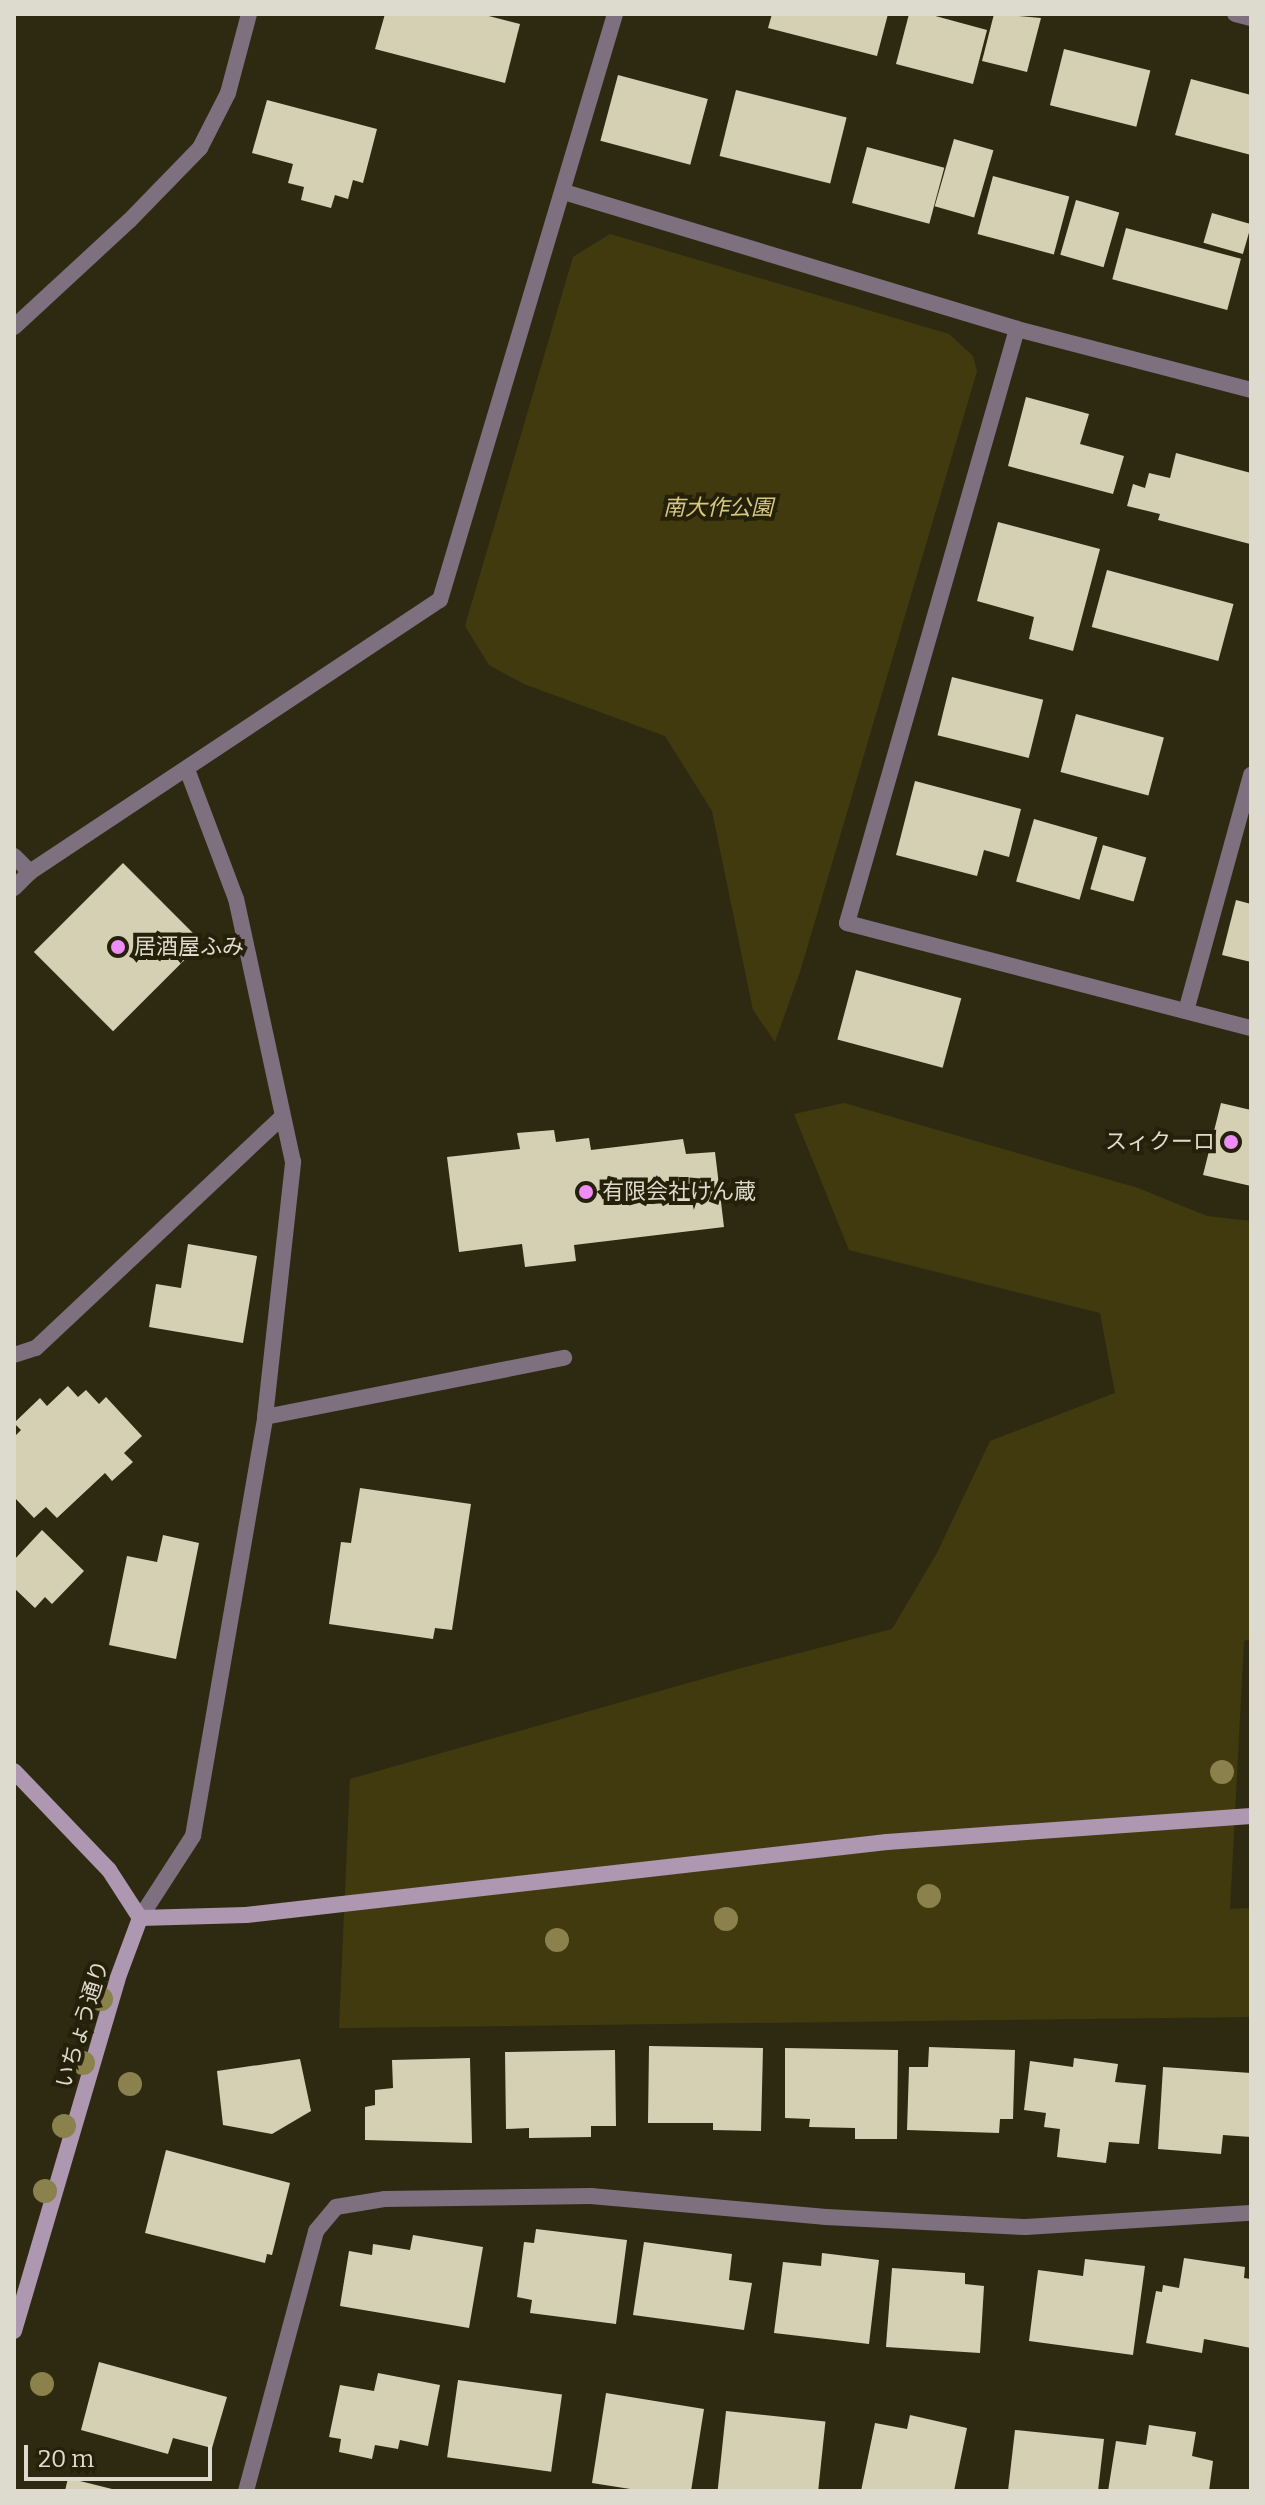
<!DOCTYPE html>
<meta charset="utf-8">
<style>
body{margin:0}
#map{position:relative;width:1265px;height:2505px;overflow:hidden;background:#2e2a12;font-family:Bitter,"Noto Sans JP",serif}
div>[style]{position:absolute}
.green>*{inset:0;background:#423a0f}
.building>*{inset:0;background:#d5d0b4;transform-origin:0 0}
.street>*{height:16px;margin:-8px;padding:0 8px;transform-origin:8px;border-radius:8px;background:#7e707f}
.secondary>*{height:16px;margin:-8px;padding:0 8px;transform-origin:8px;border-radius:8px;background:#ae97b0}
.trees>*{width:24px;height:24px;margin:-12px;border-radius:50%;background:#8a814d}
.dots>*{width:22px;height:22px;translate:-50% -50%;box-sizing:border-box;border:4px solid #242009;border-radius:50%}
span{translate:-50% -50%;white-space:nowrap;text-align:center;line-height:1.15;-webkit-text-stroke:8px #242009;paint-order:stroke}
.park-label{font-size:22px;color:#d6c87e;font-style:italic}
.poi-label{font-size:22px;color:#dddbcd}
.left{translate:0 -50%;text-align:left}
.right{translate:-100% -50%;text-align:right}
.street-label{font-size:22px;color:#dddbcd}
.frame{position:absolute;inset:0;border:16px solid #dddbcd;pointer-events:none}
.scale{position:absolute;left:24px;top:2445px;width:188px;height:36px;box-sizing:border-box;border:4px solid #dddbcd;border-top:0;padding-left:10px;font-size:24px;line-height:28px;white-space:nowrap;color:#dddbcd;-webkit-text-stroke:6px #242009;paint-order:stroke}
</style>
<div id="map">
<div class="green">
<i style="clip-path:polygon(610px 234px,949px 334px,973px 356px,977px 371px,800px 972px,775px 1042px,753px 1010px,712px 811px,665px 736px,524px 684px,489px 665px,465px 626px,573px 257px)"></i>
<i style="clip-path:polygon(844px 1103px,1138px 1188px,1207px 1216px,1251px 1221px,1251px 1639px,1244px 1641px,1230px 1909px,1251px 1908px,1251px 2017px,339px 2028px,350px 1779px,734px 1670px,892px 1629px,937px 1553px,990px 1441px,1115px 1393px,1100px 1313px,849px 1250px,794px 1114px)"></i>
</div>
<div class="building">
<i style="clip-path:polygon(385px 14px,481px 14px,520px 24px,505px 83px,375px 49px)"></i>
<i style="clip-path:polygon(772px 14px,888px 14px,877px 56px,768px 28px)"></i>
<i style="clip-path:polygon(909px 14px,928px 14px,987px 30px,973px 84px,896px 64px)"></i>
<i style="clip-path:polygon(994px 14px,1041px 18px,1027px 72px,982px 61px)"></i>
<i style="left:1064px;top:49px;width:89px;height:58px;rotate:14deg"></i>
<i style="left:618px;top:75px;width:93px;height:68px;rotate:15deg"></i>
<i style="clip-path:polygon(1191px 79px,1251px 95px,1251px 155px,1175px 135px)"></i>
<i style="left:736px;top:90px;width:114px;height:68px;rotate:14deg"></i>
<i style="clip-path:polygon(267px 100px,377px 129px,363px 183px,353px 180px,348px 199px,335px 195px,331px 208px,301px 200px,304px 187px,288px 183px,293px 164px,252px 153px)"></i>
<i style="left:954px;top:139px;width:41px;height:70px;rotate:16deg"></i>
<i style="left:867px;top:147px;width:80px;height:58px;rotate:15deg"></i>
<i style="left:993px;top:176px;width:79px;height:60px;rotate:15deg"></i>
<i style="left:1076px;top:200px;width:45px;height:57px;rotate:16deg"></i>
<i style="left:1212px;top:213px;width:41px;height:31px;rotate:16deg"></i>
<i style="left:1126px;top:228px;width:119px;height:53px;rotate:15deg"></i>
<i style="clip-path:polygon(1026px 397px,1089px 414px,1080px 444px,1124px 456px,1113px 494px,1008px 466px)"></i>
<i style="clip-path:polygon(1176px 453px,1251px 473px,1250px 544px,1158px 520px,1160px 514px,1127px 506px,1133px 484px,1145px 488px,1149px 473px,1170px 478px)"></i>
<i style="clip-path:polygon(998px 522px,1100px 549px,1073px 651px,1029px 639px,1034px 617px,977px 601px)"></i>
<i style="left:1107px;top:570px;width:131px;height:59px;rotate:15deg"></i>
<i style="left:952px;top:677px;width:94px;height:60px;rotate:14deg"></i>
<i style="left:1076px;top:714px;width:91px;height:60px;rotate:15deg"></i>
<i style="clip-path:polygon(915px 781px,1021px 809px,1009px 857px,984px 850px,977px 876px,896px 855px)"></i>
<i style="left:1034px;top:819px;width:66px;height:65px;rotate:16deg"></i>
<i style="left:1103px;top:845px;width:45px;height:46px;rotate:16deg"></i>
<i style="left:123px;top:863px;width:112px;height:126px;rotate:45deg"></i>
<i style="clip-path:polygon(1236px 900px,1251px 904px,1251px 962px,1222px 955px)"></i>
<i style="left:856px;top:970px;width:109px;height:72px;rotate:15deg"></i>
<i style="clip-path:polygon(1221px 1103px,1251px 1110px,1251px 1186px,1203px 1175px)"></i>
<i style="clip-path:polygon(554px 1130px,556px 1142px,589px 1138px,591px 1150px,683px 1139px,686px 1154px,715px 1152px,724px 1227px,574px 1245px,576px 1261px,525px 1267px,522px 1244px,459px 1252px,447px 1157px,520px 1149px,517px 1133px)"></i>
<i style="clip-path:polygon(188px 1244px,257px 1256px,243px 1343px,149px 1327px,156px 1284px,181px 1288px)"></i>
<i style="clip-path:polygon(68px 1386px,78px 1397px,86px 1390px,99px 1404px,106px 1397px,142px 1436px,124px 1453px,133px 1462px,112px 1481px,105px 1473px,57px 1518px,46px 1507px,34px 1518px,14px 1497px,14px 1437px,21px 1430px,14px 1423px,40px 1398px,47px 1406px)"></i>
<i style="clip-path:polygon(360px 1488px,471px 1504px,452px 1630px,435px 1628px,433px 1639px,329px 1624px,341px 1542px,351px 1543px)"></i>
<i style="clip-path:polygon(42px 1530px,84px 1571px,52px 1604px,45px 1597px,35px 1608px,14px 1588px,14px 1560px)"></i>
<i style="clip-path:polygon(163px 1535px,199px 1543px,176px 1659px,109px 1645px,127px 1556px,157px 1562px)"></i>
<i style="clip-path:polygon(649px 2046px,763px 2048px,761px 2131px,713px 2130px,713px 2123px,648px 2123px)"></i>
<i style="clip-path:polygon(929px 2047px,1015px 2050px,1013px 2119px,1000px 2119px,999px 2133px,907px 2130px,909px 2067px,928px 2067px)"></i>
<i style="clip-path:polygon(785px 2048px,898px 2050px,897px 2139px,855px 2139px,855px 2128px,809px 2127px,810px 2119px,785px 2118px)"></i>
<i style="clip-path:polygon(615px 2050px,616px 2126px,591px 2126px,591px 2137px,529px 2138px,529px 2128px,506px 2129px,505px 2052px)"></i>
<i style="clip-path:polygon(470px 2058px,472px 2143px,365px 2140px,365px 2107px,375px 2105px,375px 2090px,393px 2088px,392px 2060px)"></i>
<i style="clip-path:polygon(1074px 2058px,1118px 2064px,1115px 2082px,1146px 2085px,1139px 2144px,1109px 2142px,1106px 2163px,1057px 2157px,1060px 2129px,1044px 2127px,1046px 2113px,1024px 2110px,1030px 2061px,1073px 2067px)"></i>
<i style="clip-path:polygon(300px 2059px,311px 2111px,272px 2134px,223px 2125px,217px 2071px)"></i>
<i style="clip-path:polygon(1163px 2067px,1251px 2073px,1251px 2137px,1223px 2135px,1221px 2154px,1158px 2149px)"></i>
<i style="clip-path:polygon(166px 2150px,290px 2183px,272px 2255px,267px 2254px,265px 2263px,145px 2233px)"></i>
<i style="clip-path:polygon(536px 2229px,627px 2240px,616px 2324px,530px 2313px,532px 2300px,517px 2297px,524px 2242px,534px 2243px)"></i>
<i style="clip-path:polygon(413px 2235px,483px 2247px,469px 2328px,340px 2306px,349px 2251px,372px 2255px,373px 2244px,410px 2250px)"></i>
<i style="clip-path:polygon(644px 2242px,732px 2254px,729px 2280px,752px 2283px,744px 2330px,633px 2315px)"></i>
<i style="clip-path:polygon(822px 2253px,879px 2260px,869px 2344px,774px 2333px,783px 2262px,821px 2266px)"></i>
<i style="clip-path:polygon(1184px 2258px,1245px 2267px,1244px 2278px,1251px 2279px,1251px 2348px,1204px 2339px,1202px 2353px,1146px 2343px,1156px 2291px,1162px 2292px,1163px 2285px,1179px 2288px)"></i>
<i style="clip-path:polygon(1085px 2259px,1145px 2266px,1133px 2355px,1029px 2341px,1038px 2270px,1083px 2276px)"></i>
<i style="clip-path:polygon(892px 2268px,965px 2273px,965px 2284px,984px 2286px,980px 2353px,886px 2347px)"></i>
<i style="clip-path:polygon(99px 2362px,227px 2397px,212px 2448px,173px 2438px,168px 2454px,81px 2430px)"></i>
<i style="clip-path:polygon(378px 2373px,440px 2385px,428px 2446px,400px 2440px,398px 2449px,375px 2445px,372px 2459px,339px 2452px,341px 2439px,329px 2437px,340px 2385px,374px 2391px)"></i>
<i style="left:458px;top:2380px;width:105px;height:78px;rotate:8deg"></i>
<i style="clip-path:polygon(606px 2393px,704px 2409px,691px 2491px,643px 2491px,592px 2483px)"></i>
<i style="left:726px;top:2411px;width:100px;height:80px;rotate:6deg"></i>
<i style="clip-path:polygon(910px 2415px,967px 2428px,954px 2491px,861px 2491px,875px 2423px,907px 2429px)"></i>
<i style="clip-path:polygon(1149px 2425px,1196px 2432px,1192px 2456px,1213px 2461px,1209px 2491px,1108px 2491px,1116px 2441px,1146px 2445px)"></i>
<i style="clip-path:polygon(1015px 2430px,1104px 2439px,1098px 2491px,1008px 2491px)"></i>
<i style="clip-path:polygon(68px 2478px,116px 2490px,116px 2491px,65px 2491px)"></i>
</div>
<div class="street">
<i style="left:1235px;top:14px;width:16px;rotate:14deg"></i>
<i style="left:564px;top:192px;width:473px;rotate:16.8deg"></i>
<i style="left:1017px;top:329px;width:242px;rotate:14.6deg"></i>
<i style="left:14px;top:327px;width:156px;rotate:-42.7deg"></i>
<i style="left:129px;top:221px;width:102px;rotate:-45.8deg"></i>
<i style="left:200px;top:148px;width:62px;rotate:-63deg"></i>
<i style="left:228px;top:93px;width:82px;rotate:-75.1deg"></i>
<i style="left:1017px;top:329px;width:618px;rotate:105.97deg"></i>
<i style="left:847px;top:923px;width:417px;rotate:14.6deg"></i>
<i style="left:14px;top:856px;width:23px;rotate:45deg"></i>
<i style="left:14px;top:888px;width:23px;rotate:-45deg"></i>
<i style="left:30px;top:872px;width:492px;rotate:-33.6deg"></i>
<i style="left:440px;top:600px;width:612px;rotate:-73.37deg"></i>
<i style="left:1186px;top:1011px;width:245px;rotate:-74.6deg"></i>
<i style="left:14px;top:1355px;width:23px;rotate:-18deg"></i>
<i style="left:36px;top:1348px;width:337px;rotate:-43.2deg"></i>
<i style="left:265px;top:1417px;width:305px;rotate:-11.2deg"></i>
<i style="left:140px;top:1918px;width:98px;rotate:-57.1deg"></i>
<i style="left:193px;top:1836px;width:425px;rotate:-80.2deg"></i>
<i style="left:265px;top:1417px;width:257px;rotate:-83.7deg"></i>
<i style="left:293px;top:1162px;width:269px;rotate:-102.2deg"></i>
<i style="left:236px;top:899px;width:139px;rotate:-110.7deg"></i>
<i style="left:246px;top:2491px;width:269px;rotate:-74.9deg"></i>
<i style="left:316px;top:2231px;width:31px;rotate:-50deg"></i>
<i style="left:336px;top:2207px;width:50px;rotate:-9.3deg"></i>
<i style="left:385px;top:2199px;width:206px;rotate:-0.8deg"></i>
<i style="left:591px;top:2196px;width:236px;rotate:5.1deg"></i>
<i style="left:826px;top:2217px;width:200px;rotate:2.9deg"></i>
<i style="left:1026px;top:2227px;width:225px;rotate:-3.6deg"></i>
</div>
<div class="secondary">
<i style="left:14px;top:1771px;width:137px;rotate:46.2deg"></i>
<i style="left:109px;top:1870px;width:57px;rotate:57.1deg"></i>
<i style="left:140px;top:1918px;width:106px;rotate:-1.6deg"></i>
<i style="left:246px;top:1915px;width:645px;rotate:-6.5deg"></i>
<i style="left:887px;top:1842px;width:365px;rotate:-4.1deg"></i>
<i style="left:14px;top:2331px;width:366px;rotate:-73.6deg"></i>
<i style="left:117px;top:1980px;width:66px;rotate:-69.6deg"></i>
</div>
<div class="trees">
<i style="left:1222px;top:1772px"></i>
<i style="left:929px;top:1896px"></i>
<i style="left:726px;top:1919px"></i>
<i style="left:557px;top:1940px"></i>
<i style="left:101px;top:1999px"></i>
<i style="left:83px;top:2063px"></i>
<i style="left:130px;top:2084px"></i>
<i style="left:64px;top:2126px"></i>
<i style="left:45px;top:2191px"></i>
<i style="left:42px;top:2384px"></i>
</div>
<div class="dots">
<i style="left:118px;top:947px;background:#ee8cf8"></i>
<i style="left:1231px;top:1142px;background:#ee8cf8"></i>
<i style="left:586px;top:1192px;background:#ee8cf8"></i>
</div>
<div class="park-label">
<span style="left:718px;top:508px">南大作公園</span>
</div>
<div class="poi-label">
<span class="left" style="left:134px;top:947px">居酒屋ふみ</span>
<span class="right" style="left:1215px;top:1142px">スィクーロ</span>
<span class="left" style="left:602px;top:1192px">有限会社けん蔵</span>
</div>
<div class="street-label">
<span style="left:82px;top:2024px;rotate:-73deg">いちょう通り</span>
</div>
<div class="frame"></div>
<div class="scale">20 m</div>
</div>
